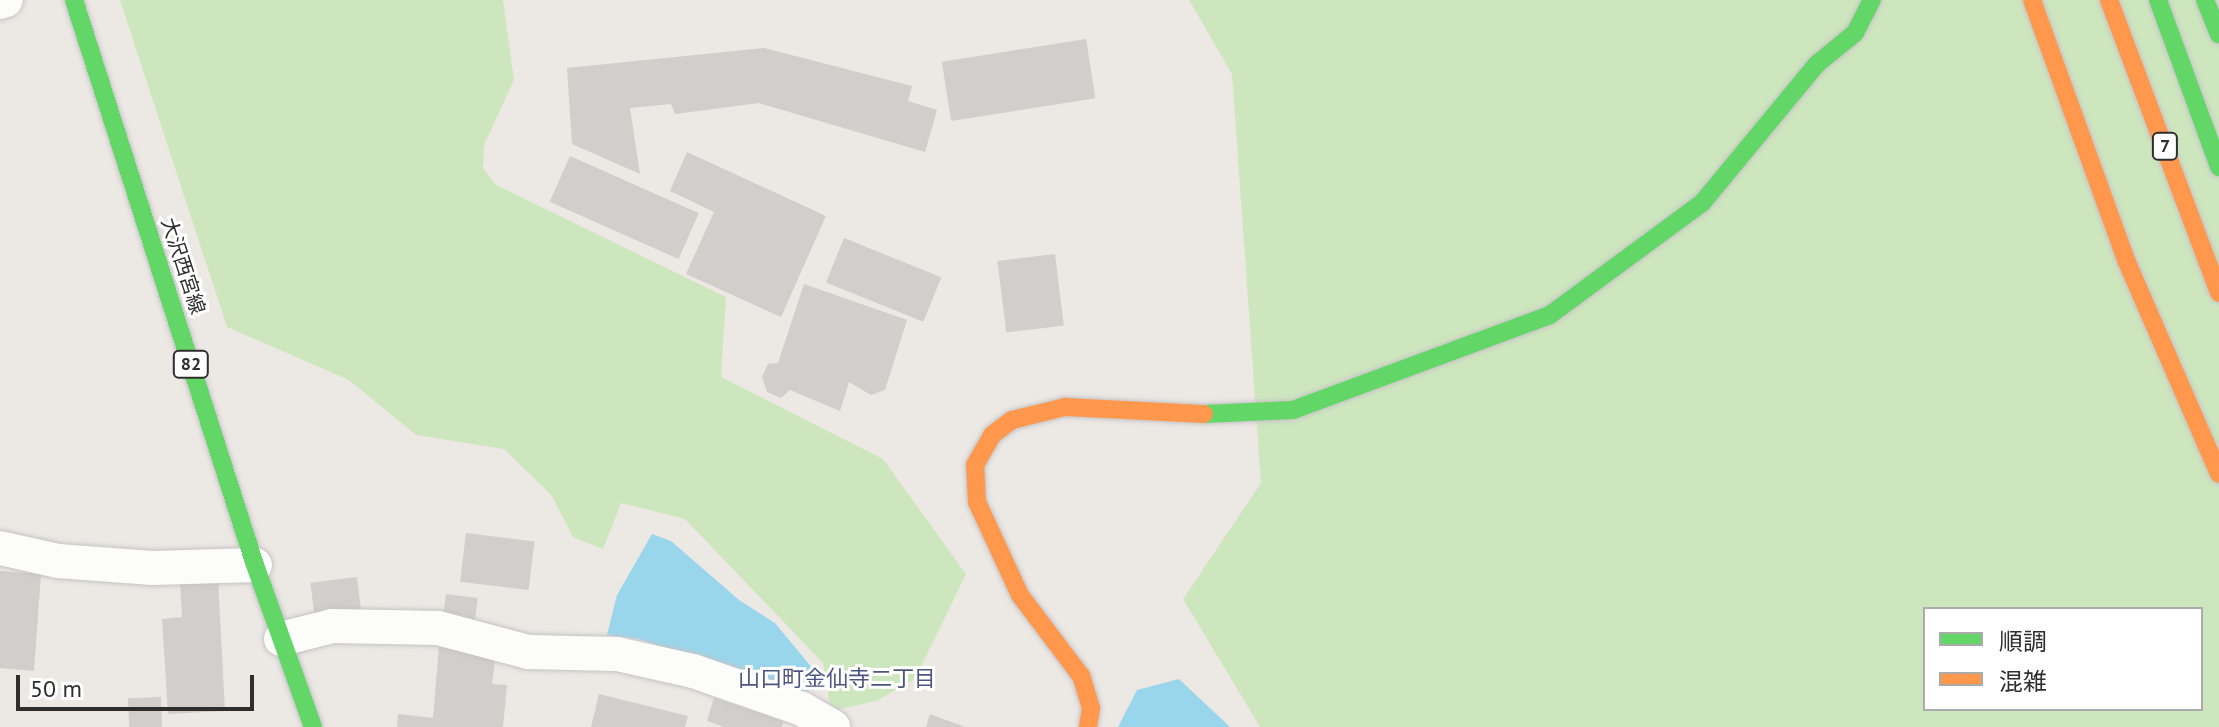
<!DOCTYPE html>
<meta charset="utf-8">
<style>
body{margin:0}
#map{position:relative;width:2219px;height:727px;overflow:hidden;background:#ece8e4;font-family:"PT Sans","Noto Sans JP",sans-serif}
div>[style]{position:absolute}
.green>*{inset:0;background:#cee6be}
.water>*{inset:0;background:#99d6ec}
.building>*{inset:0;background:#d1cecb;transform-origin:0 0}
.roads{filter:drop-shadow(0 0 2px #c5c4c5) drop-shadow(0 0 2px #c5c4c5)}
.street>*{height:34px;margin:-17px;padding:0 17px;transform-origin:17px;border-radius:17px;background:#fcfcfb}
.fast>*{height:18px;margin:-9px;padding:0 9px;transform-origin:9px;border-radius:9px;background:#63d668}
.slow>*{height:18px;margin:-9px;padding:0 9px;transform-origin:9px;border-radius:9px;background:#ff974d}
span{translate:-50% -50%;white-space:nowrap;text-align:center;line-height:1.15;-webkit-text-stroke:6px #fff;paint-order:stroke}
.shield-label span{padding:2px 6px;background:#fff;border:2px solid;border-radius:6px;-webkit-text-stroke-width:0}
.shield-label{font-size:18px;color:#2e2e2e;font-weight:700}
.street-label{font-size:20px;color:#2e2e2e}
.neighbourhood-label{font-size:22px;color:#4d5680}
.legend{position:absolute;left:1923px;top:607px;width:280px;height:104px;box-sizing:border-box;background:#fff;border:2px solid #ababab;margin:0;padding:10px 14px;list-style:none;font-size:24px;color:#2e2e2e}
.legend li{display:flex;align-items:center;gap:16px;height:40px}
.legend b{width:40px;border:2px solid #ababab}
.scale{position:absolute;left:16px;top:675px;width:238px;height:36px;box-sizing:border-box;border:4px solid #2e2e2e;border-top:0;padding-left:10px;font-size:24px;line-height:28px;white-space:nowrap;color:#2e2e2e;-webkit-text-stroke:6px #fff;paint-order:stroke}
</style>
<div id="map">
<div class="green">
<i style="clip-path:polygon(120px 0,503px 0,514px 80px,484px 145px,483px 168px,496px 185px,726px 297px,721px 377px,883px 459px,966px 574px,915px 679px,876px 701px,831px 711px,823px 663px,685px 519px,621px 503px,603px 549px,573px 537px,552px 496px,504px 449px,416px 435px,349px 380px,227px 327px)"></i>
<i style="clip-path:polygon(evenodd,1189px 0,2219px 0,2219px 727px,1260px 727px,1183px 599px,1261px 483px,1232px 74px,1189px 0,1925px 609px,2201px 609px,2201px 709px,1925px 709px,1925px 609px)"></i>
</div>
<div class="water">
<i style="clip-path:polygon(652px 534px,671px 541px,739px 600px,775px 623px,813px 669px,816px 689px,799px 692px,639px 639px,607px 635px,617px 595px)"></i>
<i style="clip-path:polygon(1179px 679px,1230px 727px,1118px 727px,1137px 690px)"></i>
</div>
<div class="building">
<i style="left:1086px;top:39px;width:60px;height:146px;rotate:81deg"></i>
<i style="clip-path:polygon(764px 48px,912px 86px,908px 101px,937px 110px,925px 152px,759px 103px,675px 114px,671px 104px,630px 108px,640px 174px,572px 144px,567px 68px)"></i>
<i style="clip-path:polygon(687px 152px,826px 216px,781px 317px,686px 274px,714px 212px,670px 191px)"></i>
<i style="left:570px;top:156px;width:141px;height:50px;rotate:24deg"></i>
<i style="left:844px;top:238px;width:105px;height:48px;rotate:22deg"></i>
<i style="left:1055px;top:254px;width:72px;height:58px;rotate:83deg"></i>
<i style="clip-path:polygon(804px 284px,907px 320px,885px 390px,871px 395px,849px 382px,840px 411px,790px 390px,781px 398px,767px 392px,762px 377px,768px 364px,778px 363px)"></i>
<i style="left:466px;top:533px;width:69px;height:49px;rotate:7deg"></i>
<i style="clip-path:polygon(0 571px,41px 574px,34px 671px,0 668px)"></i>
<i style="left:357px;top:577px;width:33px;height:47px;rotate:83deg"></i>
<i style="clip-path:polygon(218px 579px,225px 711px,168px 714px,162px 619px,182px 617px,180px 581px)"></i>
<i style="left:446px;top:594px;width:32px;height:21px;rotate:7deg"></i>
<i style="clip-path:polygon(439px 646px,496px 652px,492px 684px,507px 685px,503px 727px,397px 727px,398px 714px,433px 718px)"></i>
<i style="clip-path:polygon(599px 694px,688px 716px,685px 727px,591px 727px)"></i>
<i style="left:161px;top:697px;width:30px;height:33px;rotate:88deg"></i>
<i style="clip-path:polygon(714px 698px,783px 721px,782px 727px,724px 727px,707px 721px)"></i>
<i style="clip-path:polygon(930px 714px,965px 727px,926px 727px)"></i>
</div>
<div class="roads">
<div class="street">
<i style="left:0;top:2px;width:6px;rotate:-18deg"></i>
<i style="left:0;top:548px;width:59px;rotate:12.6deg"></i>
<i style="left:58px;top:561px;width:95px;rotate:4.2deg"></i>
<i style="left:153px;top:568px;width:102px;rotate:-1.7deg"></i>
<i style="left:281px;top:639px;width:53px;rotate:-14.3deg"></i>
<i style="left:332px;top:626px;width:106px;rotate:1.1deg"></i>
<i style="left:438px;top:628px;width:93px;rotate:14.9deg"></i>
<i style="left:528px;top:652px;width:89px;rotate:1.3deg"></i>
<i style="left:617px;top:654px;width:78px;rotate:12.6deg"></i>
<i style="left:693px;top:671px;width:115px;rotate:19.2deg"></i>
<i style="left:802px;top:709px;width:36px;rotate:30deg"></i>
</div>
<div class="fast">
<i style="left:74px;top:0;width:593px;rotate:72.24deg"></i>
<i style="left:255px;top:565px;width:172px;rotate:70.3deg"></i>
<i style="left:2158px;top:0;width:178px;rotate:69.9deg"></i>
<i style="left:2205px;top:0;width:37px;rotate:68deg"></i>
<i style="left:1204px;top:414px;width:89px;rotate:-2.6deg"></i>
<i style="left:1293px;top:410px;width:274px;rotate:-20.3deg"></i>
<i style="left:1550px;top:315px;width:189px;rotate:-36.4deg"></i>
<i style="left:1702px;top:203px;width:180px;rotate:-50.4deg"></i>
<i style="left:1817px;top:64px;width:49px;rotate:-39.2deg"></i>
<i style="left:1855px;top:33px;width:37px;rotate:-63deg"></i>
</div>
<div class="slow">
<i style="left:2032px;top:0;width:276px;rotate:70.1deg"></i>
<i style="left:2126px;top:260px;width:233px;rotate:66.5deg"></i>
<i style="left:2109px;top:0;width:313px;rotate:69.4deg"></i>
<i style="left:1088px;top:727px;width:19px;rotate:-81deg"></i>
<i style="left:1091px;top:708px;width:34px;rotate:-107deg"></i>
<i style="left:1081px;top:676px;width:101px;rotate:-127deg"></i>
<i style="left:1020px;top:595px;width:102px;rotate:-114.8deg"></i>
<i style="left:977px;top:502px;width:37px;rotate:-93deg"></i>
<i style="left:975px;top:465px;width:34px;rotate:-60deg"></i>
<i style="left:992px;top:435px;width:25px;rotate:-37deg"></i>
<i style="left:1012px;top:420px;width:55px;rotate:-13.8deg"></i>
<i style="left:1065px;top:407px;width:139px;rotate:2.9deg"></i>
</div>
</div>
<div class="shield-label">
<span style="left:2165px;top:146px">7</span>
<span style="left:191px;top:364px">82</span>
</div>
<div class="street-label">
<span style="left:183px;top:266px;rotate:72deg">大沢西宮線</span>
</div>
<div class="neighbourhood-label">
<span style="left:837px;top:679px">山口町金仙寺二丁目</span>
</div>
<ul class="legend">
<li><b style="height:10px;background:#63d668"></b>順調</li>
<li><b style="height:10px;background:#ff974d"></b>混雑</li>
</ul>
<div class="scale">50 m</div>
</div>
